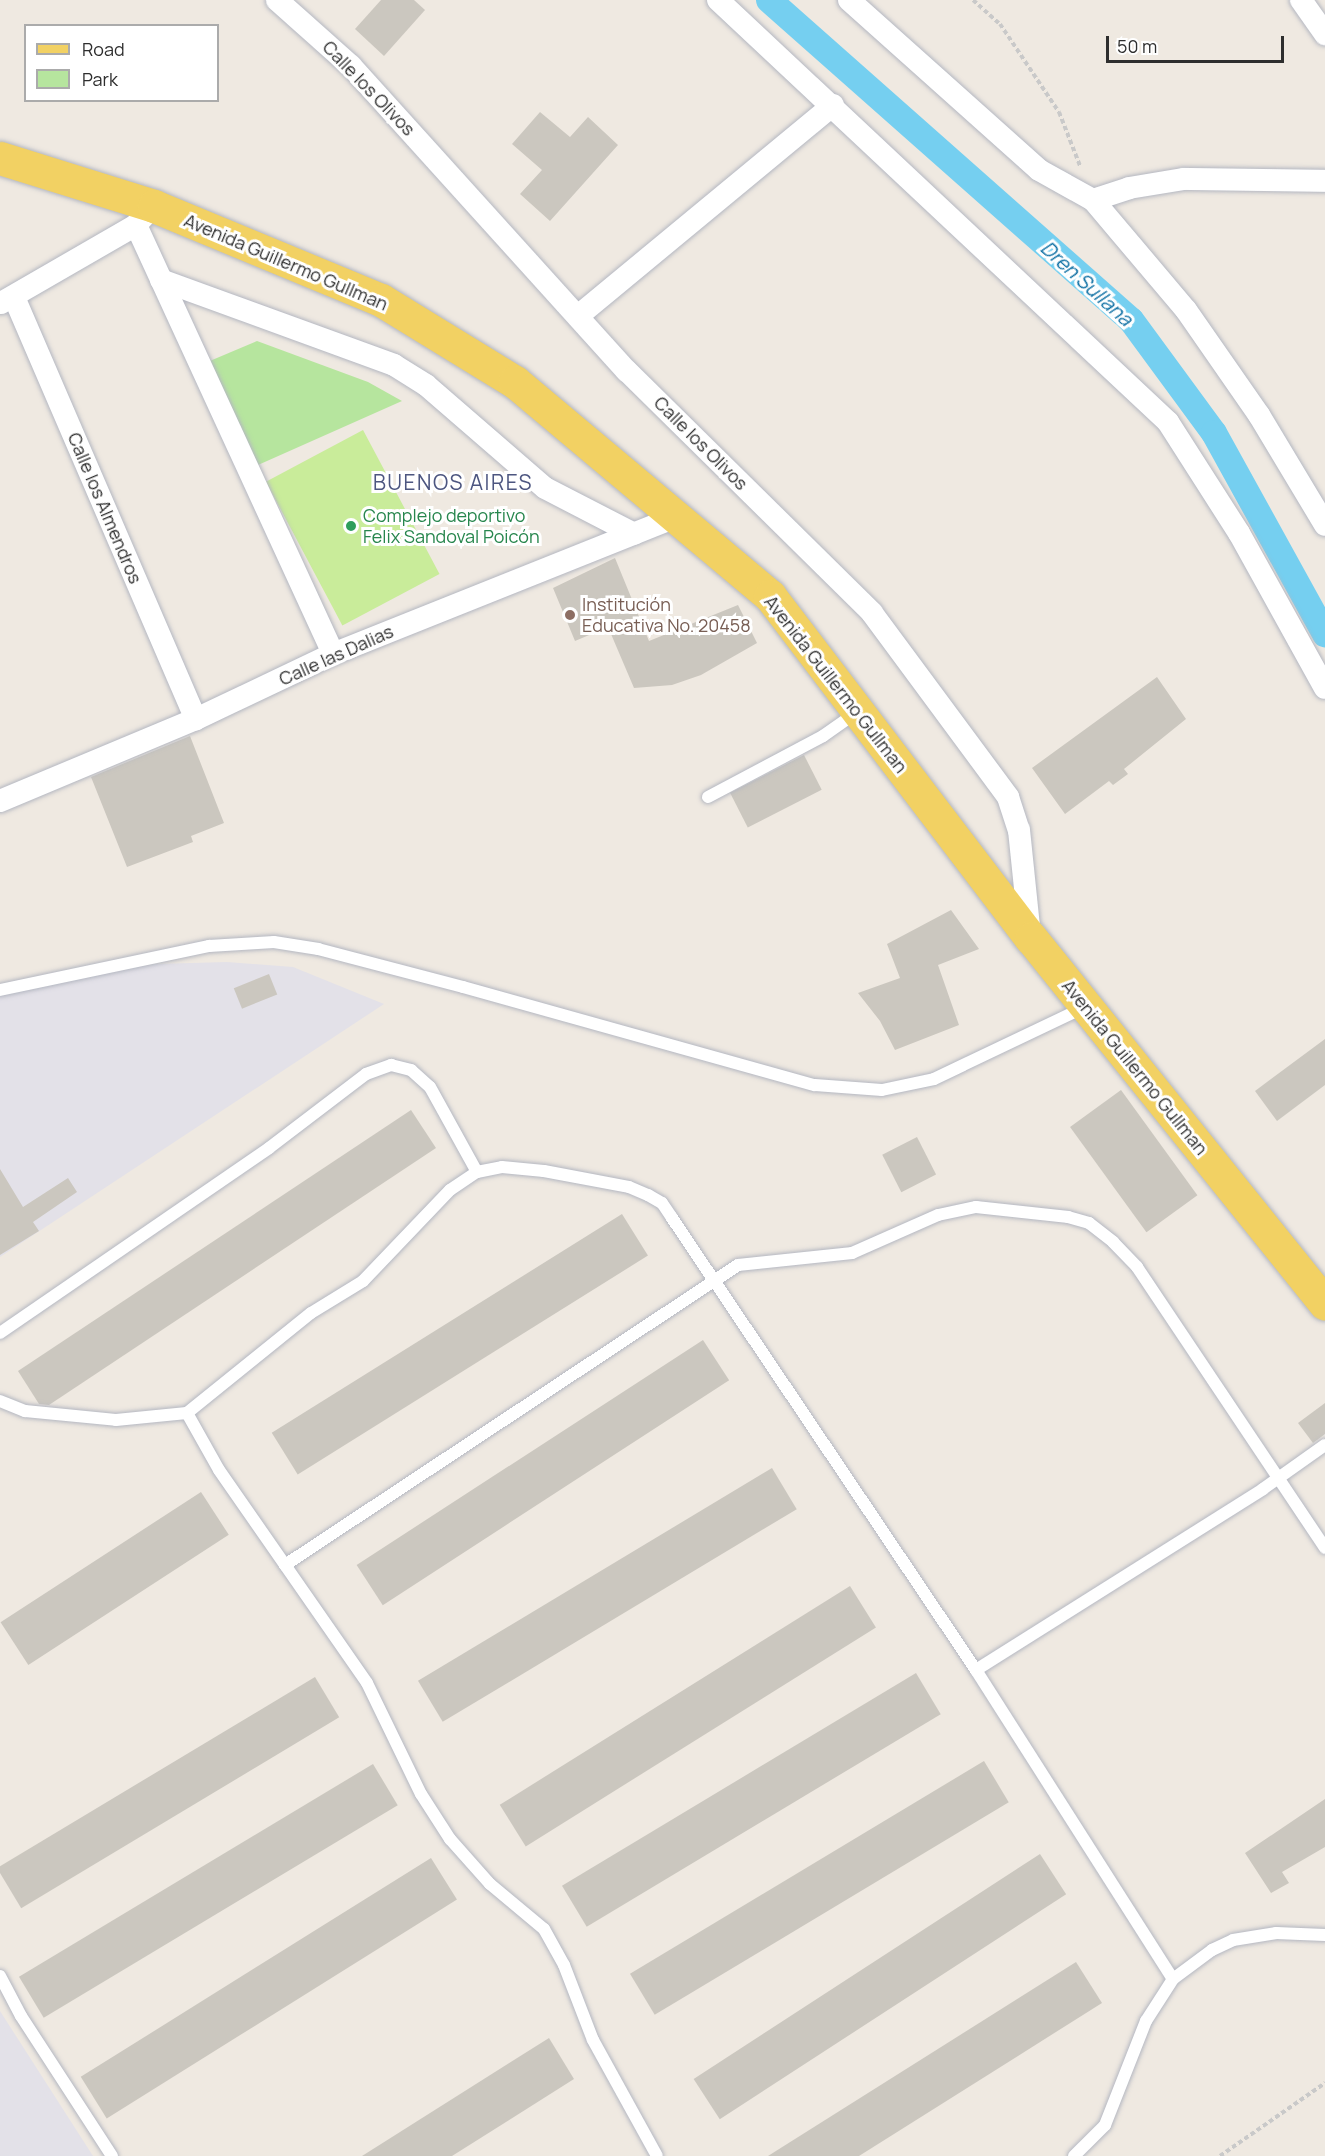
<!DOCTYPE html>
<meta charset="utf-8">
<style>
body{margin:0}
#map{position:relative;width:1325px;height:2156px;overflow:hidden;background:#efe9e1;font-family:Manrope,sans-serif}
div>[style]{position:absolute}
.industrial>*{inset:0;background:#e3e1e8}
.green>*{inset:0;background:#b6e59e}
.pitch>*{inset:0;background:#c9ec9a;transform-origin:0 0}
.canal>*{height:26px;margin:-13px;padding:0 13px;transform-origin:13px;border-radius:13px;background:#75cff0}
.building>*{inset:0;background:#cbc7bf;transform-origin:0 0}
.path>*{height:4px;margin-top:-2px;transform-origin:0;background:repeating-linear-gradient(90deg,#c9c9c9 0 4.5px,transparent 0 7.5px)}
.roads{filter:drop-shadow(0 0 2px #b4b7c1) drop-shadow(0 0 2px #b4b7c1)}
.service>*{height:12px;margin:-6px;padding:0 6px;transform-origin:6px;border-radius:6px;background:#fff}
.minor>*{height:22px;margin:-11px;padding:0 11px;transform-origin:11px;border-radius:11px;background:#fff}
.primary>*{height:33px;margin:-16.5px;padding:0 16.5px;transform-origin:16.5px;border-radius:16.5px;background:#f2d163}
.dots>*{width:16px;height:16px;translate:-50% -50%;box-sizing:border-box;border:3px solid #fff;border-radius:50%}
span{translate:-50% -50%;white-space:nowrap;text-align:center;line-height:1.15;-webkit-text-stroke:6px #fff;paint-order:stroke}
.street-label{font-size:18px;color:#2e2e2e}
.leisure-label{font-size:18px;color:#27864d}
.left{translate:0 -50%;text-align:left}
.education-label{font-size:18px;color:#785e54}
.water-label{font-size:20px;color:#0d6fa3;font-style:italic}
.quarter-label{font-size:21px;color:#4d5680;letter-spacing:1.5px}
.legend{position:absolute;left:24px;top:24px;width:195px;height:78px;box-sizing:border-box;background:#fff;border:2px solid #ababab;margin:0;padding:8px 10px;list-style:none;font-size:18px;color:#2e2e2e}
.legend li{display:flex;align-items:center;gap:12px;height:30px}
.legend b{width:30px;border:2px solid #ababab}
.scale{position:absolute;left:1106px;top:36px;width:178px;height:27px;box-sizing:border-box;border:3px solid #2e2e2e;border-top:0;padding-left:8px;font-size:18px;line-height:21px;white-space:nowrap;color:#2e2e2e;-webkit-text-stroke:4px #fff;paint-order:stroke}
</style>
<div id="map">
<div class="industrial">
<i style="clip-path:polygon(227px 962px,293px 967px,384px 1004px,0 1257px,0 985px,156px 964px)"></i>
<i style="clip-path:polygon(0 2011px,93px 2156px,0 2156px)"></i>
</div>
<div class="green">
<i style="clip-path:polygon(257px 341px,368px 382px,402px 401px,258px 465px,205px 363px)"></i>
</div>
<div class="pitch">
<i style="left:363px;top:430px;width:163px;height:110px;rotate:62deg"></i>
</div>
<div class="canal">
<i style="left:769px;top:0;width:483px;rotate:41.5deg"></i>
<i style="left:1131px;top:320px;width:140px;rotate:53.7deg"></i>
<i style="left:1214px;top:433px;width:230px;rotate:61.1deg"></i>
</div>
<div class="building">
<i style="clip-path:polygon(381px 0,414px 0,425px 10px,384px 56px,355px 29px)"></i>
<i style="clip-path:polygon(540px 112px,570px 137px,588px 117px,618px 145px,550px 221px,520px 194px,542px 170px,512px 144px)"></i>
<i style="clip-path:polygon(615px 558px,649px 641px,738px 605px,757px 643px,701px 675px,672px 685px,634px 688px,608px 627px,575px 641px,553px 588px)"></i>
<i style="clip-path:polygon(1157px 677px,1186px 719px,1124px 769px,1128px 774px,1113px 785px,1109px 781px,1065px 814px,1032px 768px)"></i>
<i style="clip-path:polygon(190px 736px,224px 823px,191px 836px,193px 842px,127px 867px,91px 777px)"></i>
<i style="left:804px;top:755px;width:39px;height:83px;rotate:63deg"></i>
<i style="clip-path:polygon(951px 910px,979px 949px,938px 965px,959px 1025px,895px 1050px,880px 1021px,858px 993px,900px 978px,887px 944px)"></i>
<i style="left:269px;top:974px;width:22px;height:38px;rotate:68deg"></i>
<i style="clip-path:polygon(1325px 1039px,1325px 1085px,1277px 1121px,1255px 1091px)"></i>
<i style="left:1121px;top:1090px;width:130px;height:63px;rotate:54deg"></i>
<i style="clip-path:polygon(411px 1110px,436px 1148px,49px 1405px,39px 1404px,18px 1371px)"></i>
<i style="left:917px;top:1137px;width:42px;height:39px;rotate:63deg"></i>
<i style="clip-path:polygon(0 1169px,23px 1207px,68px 1178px,77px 1192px,33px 1222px,39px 1231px,0 1255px)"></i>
<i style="left:622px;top:1214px;width:49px;height:413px;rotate:58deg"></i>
<i style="left:703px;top:1340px;width:48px;height:413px;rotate:57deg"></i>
<i style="clip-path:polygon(1325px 1403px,1325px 1434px,1313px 1443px,1298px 1423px)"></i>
<i style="left:772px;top:1468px;width:48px;height:413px;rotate:59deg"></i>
<i style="left:201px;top:1492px;width:51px;height:239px;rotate:57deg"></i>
<i style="left:850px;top:1586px;width:49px;height:413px;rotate:58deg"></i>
<i style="left:916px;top:1673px;width:48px;height:413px;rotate:59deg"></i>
<i style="left:315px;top:1677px;width:47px;height:371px;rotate:59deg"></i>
<i style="left:984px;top:1761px;width:48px;height:413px;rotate:59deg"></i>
<i style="left:373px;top:1764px;width:48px;height:413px;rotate:59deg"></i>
<i style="clip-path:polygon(1325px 1799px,1325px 1847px,1282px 1872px,1289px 1883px,1271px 1893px,1245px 1853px)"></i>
<i style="left:1040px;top:1854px;width:48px;height:413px;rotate:57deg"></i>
<i style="left:431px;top:1858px;width:49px;height:413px;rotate:58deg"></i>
<i style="clip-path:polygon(1076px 1962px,1102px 2003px,859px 2156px,768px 2156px)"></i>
<i style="clip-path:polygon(549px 2038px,574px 2079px,452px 2156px,362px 2156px)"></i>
</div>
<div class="path">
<i style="left:973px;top:0;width:36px;rotate:42deg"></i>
<i style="left:1000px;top:24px;width:106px;rotate:56.2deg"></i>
<i style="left:1059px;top:112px;width:58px;rotate:68.7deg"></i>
<i style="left:1220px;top:2156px;width:128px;rotate:-34.8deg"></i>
</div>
<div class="roads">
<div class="service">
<i style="left:708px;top:797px;width:130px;rotate:-27.9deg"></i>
<i style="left:823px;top:736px;width:42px;rotate:-35.2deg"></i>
<i style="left:0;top:990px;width:214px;rotate:-11.9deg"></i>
<i style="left:209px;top:946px;width:65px;rotate:-3.5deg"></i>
<i style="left:274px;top:942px;width:45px;rotate:9deg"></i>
<i style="left:318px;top:949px;width:150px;rotate:14.7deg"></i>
<i style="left:463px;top:987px;width:365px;rotate:15.6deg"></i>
<i style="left:815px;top:1085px;width:67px;rotate:4.3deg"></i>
<i style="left:882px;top:1090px;width:53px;rotate:-11.9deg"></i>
<i style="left:934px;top:1079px;width:167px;rotate:-25.5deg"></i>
<i style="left:0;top:1333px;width:326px;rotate:-34.5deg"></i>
<i style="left:269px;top:1148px;width:122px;rotate:-37.3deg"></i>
<i style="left:366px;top:1074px;width:27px;rotate:-20deg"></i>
<i style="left:391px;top:1065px;width:21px;rotate:14deg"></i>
<i style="left:411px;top:1070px;width:25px;rotate:42deg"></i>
<i style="left:430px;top:1087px;width:97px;rotate:61.1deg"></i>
<i style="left:0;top:1401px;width:27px;rotate:22deg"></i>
<i style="left:25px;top:1411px;width:91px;rotate:5.6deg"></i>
<i style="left:116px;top:1420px;width:71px;rotate:-5.6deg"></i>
<i style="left:187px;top:1413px;width:159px;rotate:-38.9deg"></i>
<i style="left:311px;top:1313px;width:61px;rotate:-31.6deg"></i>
<i style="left:363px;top:1281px;width:126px;rotate:-46.3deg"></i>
<i style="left:450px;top:1190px;width:32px;rotate:-34deg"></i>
<i style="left:477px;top:1172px;width:25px;rotate:-11deg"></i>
<i style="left:502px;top:1167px;width:42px;rotate:5.4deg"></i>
<i style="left:544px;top:1171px;width:86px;rotate:10.7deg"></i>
<i style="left:629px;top:1187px;width:21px;rotate:23deg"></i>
<i style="left:648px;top:1195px;width:16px;rotate:30deg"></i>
<i style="left:662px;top:1203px;width:18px;rotate:56deg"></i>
<i style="left:672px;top:1218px;width:545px;rotate:56.08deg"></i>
<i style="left:976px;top:1670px;width:366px;rotate:57.5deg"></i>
<i style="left:187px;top:1413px;width:65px;rotate:60.7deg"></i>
<i style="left:219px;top:1470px;width:259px;rotate:55.2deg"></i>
<i style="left:367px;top:1683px;width:123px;rotate:64.1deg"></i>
<i style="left:421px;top:1794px;width:54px;rotate:57.2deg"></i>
<i style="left:450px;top:1839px;width:60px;rotate:48.4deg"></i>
<i style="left:490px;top:1884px;width:70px;rotate:39.8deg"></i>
<i style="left:544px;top:1929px;width:41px;rotate:60.9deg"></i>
<i style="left:564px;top:1965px;width:80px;rotate:68.9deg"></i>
<i style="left:593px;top:2040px;width:132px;rotate:61.1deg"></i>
<i style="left:285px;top:1565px;width:543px;rotate:-33.51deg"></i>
<i style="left:738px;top:1265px;width:115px;rotate:-6deg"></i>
<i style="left:852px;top:1253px;width:94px;rotate:-23.8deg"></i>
<i style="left:938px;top:1215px;width:39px;rotate:-12deg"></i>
<i style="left:976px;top:1207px;width:93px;rotate:6.2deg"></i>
<i style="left:1068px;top:1217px;width:22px;rotate:16deg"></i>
<i style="left:1089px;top:1223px;width:31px;rotate:38deg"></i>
<i style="left:1113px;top:1242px;width:35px;rotate:46deg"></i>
<i style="left:1137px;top:1267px;width:338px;rotate:56.2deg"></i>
<i style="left:976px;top:1670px;width:339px;rotate:-32.2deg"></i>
<i style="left:1263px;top:1489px;width:76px;rotate:-35.4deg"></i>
<i style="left:0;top:1976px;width:45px;rotate:62.3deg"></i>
<i style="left:21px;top:2016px;width:167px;rotate:57deg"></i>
<i style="left:1074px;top:2156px;width:44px;rotate:-45deg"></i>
<i style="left:1105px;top:2125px;width:112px;rotate:-68.5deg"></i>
<i style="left:1146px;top:2021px;width:50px;rotate:-57.3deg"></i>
<i style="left:1173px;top:1979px;width:49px;rotate:-36.6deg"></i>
<i style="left:1212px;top:1950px;width:23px;rotate:-25deg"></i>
<i style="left:1233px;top:1940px;width:44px;rotate:-9.2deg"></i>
<i style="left:1276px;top:1933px;width:49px;rotate:2.3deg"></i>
</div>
<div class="minor">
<i style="left:277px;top:0;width:99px;rotate:41.7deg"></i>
<i style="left:351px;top:66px;width:411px;rotate:47.9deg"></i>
<i style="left:627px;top:371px;width:344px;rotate:44.6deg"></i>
<i style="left:872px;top:613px;width:229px;rotate:53.5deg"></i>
<i style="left:1008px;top:797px;width:35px;rotate:72deg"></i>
<i style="left:1019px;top:830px;width:107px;rotate:84.1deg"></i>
<i style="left:718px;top:0;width:617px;rotate:43.16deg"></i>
<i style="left:1168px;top:422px;width:132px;rotate:57.4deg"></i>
<i style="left:1239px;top:533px;width:177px;rotate:61deg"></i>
<i style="left:849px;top:0;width:255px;rotate:41.8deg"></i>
<i style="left:1039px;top:170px;width:62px;rotate:29.1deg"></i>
<i style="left:1093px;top:200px;width:144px;rotate:49.8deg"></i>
<i style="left:1186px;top:310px;width:128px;rotate:55.2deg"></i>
<i style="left:1259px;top:415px;width:128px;rotate:59deg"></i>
<i style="left:1301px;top:0;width:42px;rotate:54.8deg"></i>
<i style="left:1093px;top:200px;width:38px;rotate:-18deg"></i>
<i style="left:1129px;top:188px;width:56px;rotate:-9.3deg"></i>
<i style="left:1184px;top:179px;width:141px;rotate:0.8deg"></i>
<i style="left:136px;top:225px;width:472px;rotate:65.3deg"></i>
<i style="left:161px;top:280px;width:248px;rotate:20deg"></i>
<i style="left:394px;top:365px;width:38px;rotate:32deg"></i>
<i style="left:426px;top:385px;width:157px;rotate:40.9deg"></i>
<i style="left:545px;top:488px;width:100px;rotate:27.3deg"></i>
<i style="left:14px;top:297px;width:460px;rotate:66.7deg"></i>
<i style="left:1px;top:303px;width:156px;rotate:-30deg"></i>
<i style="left:136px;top:225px;width:15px;rotate:-48deg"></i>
<i style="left:578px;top:316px;width:331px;rotate:-39.6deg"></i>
<i style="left:0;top:801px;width:212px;rotate:-22.7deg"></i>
<i style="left:196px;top:719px;width:152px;rotate:-25.4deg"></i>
<i style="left:333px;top:654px;width:369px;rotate:-21.8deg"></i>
</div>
<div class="primary">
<i style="left:0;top:158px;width:161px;rotate:17.3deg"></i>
<i style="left:154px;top:206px;width:246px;rotate:22.5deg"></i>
<i style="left:381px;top:300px;width:157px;rotate:31.5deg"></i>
<i style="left:515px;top:382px;width:333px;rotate:40deg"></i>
<i style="left:770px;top:596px;width:430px;rotate:52.7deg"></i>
<i style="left:1031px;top:938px;width:469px;rotate:51.2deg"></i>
</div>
</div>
<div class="dots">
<i style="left:351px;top:526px;background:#2e9e5b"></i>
<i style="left:570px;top:615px;background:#8d6e63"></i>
</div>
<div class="street-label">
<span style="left:369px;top:88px;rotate:46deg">Calle los Olivos</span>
<span style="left:286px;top:262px;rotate:23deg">Avenida Guillermo Gullman</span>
<span style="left:701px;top:443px;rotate:45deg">Calle los Olivos</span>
<span style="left:105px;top:508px;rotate:67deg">Calle los Almendros</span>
<span style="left:336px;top:655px;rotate:-24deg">Calle las Dalias</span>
<span style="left:836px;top:684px;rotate:52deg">Avenida Guillermo Gullman</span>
<span style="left:1135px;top:1067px;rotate:51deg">Avenida Guillermo Gullman</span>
</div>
<div class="leisure-label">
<span class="left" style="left:363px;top:526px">Complejo deportivo<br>Felix Sandoval Poicón</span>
</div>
<div class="education-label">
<span class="left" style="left:582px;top:615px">Institución<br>Educativa No. 20458</span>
</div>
<div class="water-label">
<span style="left:1087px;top:283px;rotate:42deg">Dren Sullana</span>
</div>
<div class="quarter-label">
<span style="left:453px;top:482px">BUENOS AIRES</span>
</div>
<ul class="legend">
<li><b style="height:8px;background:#f2d163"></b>Road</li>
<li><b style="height:16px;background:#b6e59e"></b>Park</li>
</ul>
<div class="scale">50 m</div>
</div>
